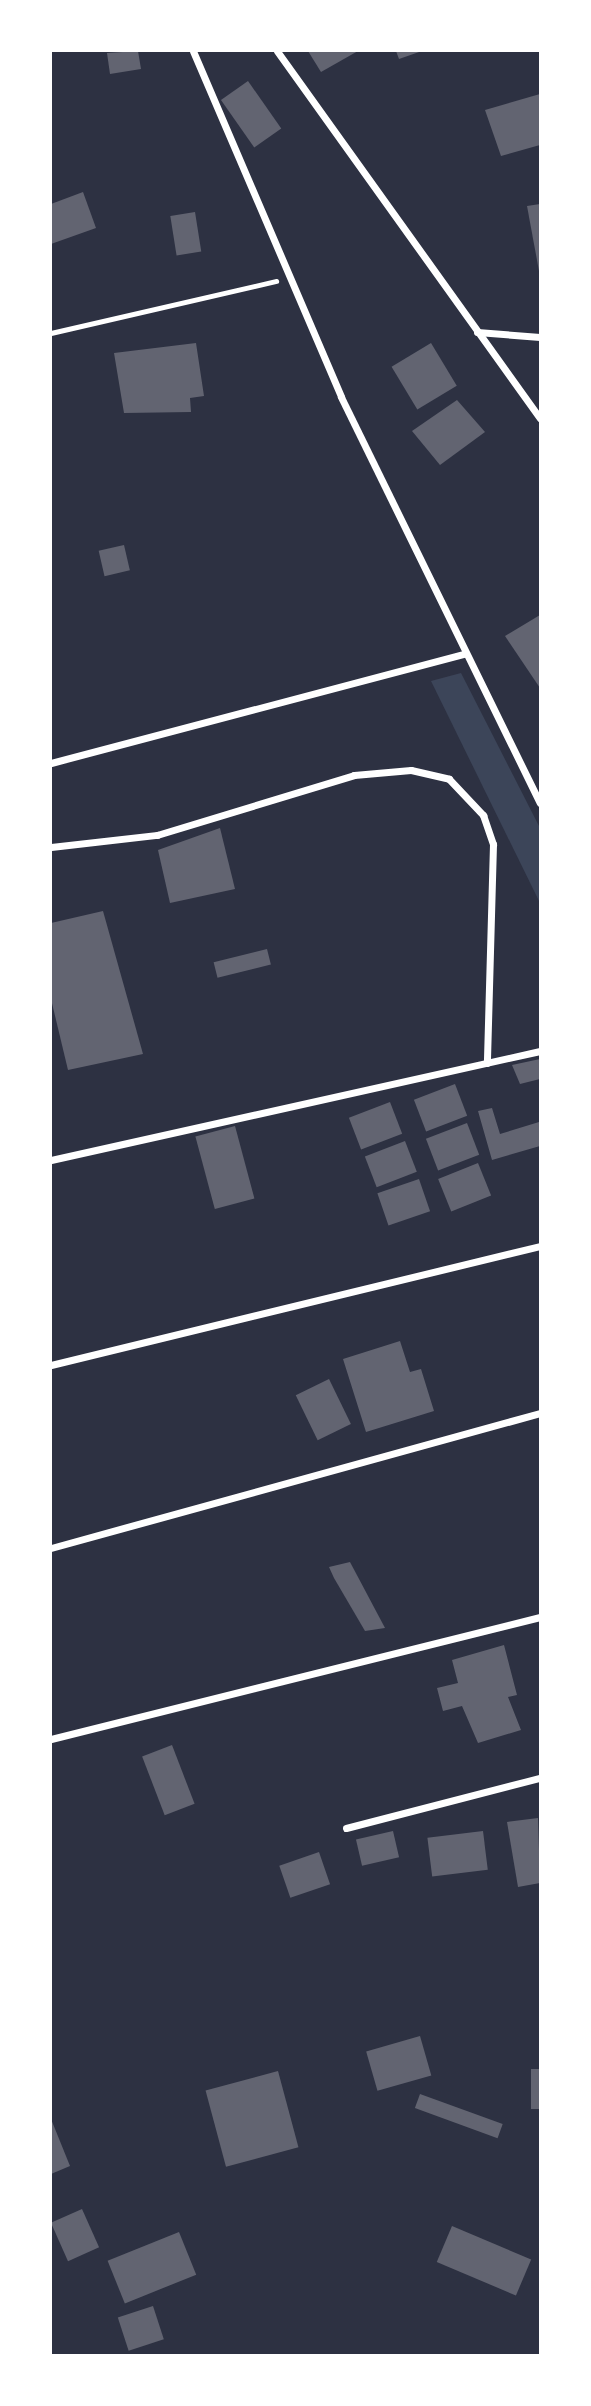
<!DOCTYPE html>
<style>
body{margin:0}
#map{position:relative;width:591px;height:2406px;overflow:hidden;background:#2d3142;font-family:"Archivo Narrow",sans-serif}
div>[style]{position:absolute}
.green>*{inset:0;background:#3c4559}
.building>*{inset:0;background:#626471;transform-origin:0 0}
.path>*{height:4.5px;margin:-2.25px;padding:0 2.25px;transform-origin:2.25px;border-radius:2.25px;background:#fff}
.minor>*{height:7px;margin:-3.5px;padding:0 3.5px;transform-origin:3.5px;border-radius:3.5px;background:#fff}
span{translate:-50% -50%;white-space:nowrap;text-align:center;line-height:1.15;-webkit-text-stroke:7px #fff;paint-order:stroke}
.frame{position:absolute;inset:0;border:52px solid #fff;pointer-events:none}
</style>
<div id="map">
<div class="green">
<i style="clip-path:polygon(461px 673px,540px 828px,540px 903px,431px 681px)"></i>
</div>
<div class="building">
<i style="clip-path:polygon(138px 51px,141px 69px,110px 74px,107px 53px)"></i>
<i style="clip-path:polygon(308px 51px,358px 51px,321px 72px)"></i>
<i style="clip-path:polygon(396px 51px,422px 51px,399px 59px)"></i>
<i style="left:248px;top:81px;width:58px;height:33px;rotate:55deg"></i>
<i style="clip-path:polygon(540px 94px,540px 145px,501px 156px,485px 110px)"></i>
<i style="clip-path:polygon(83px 192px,96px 228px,51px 244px,51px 204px)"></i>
<i style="clip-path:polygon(540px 204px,540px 271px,539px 271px,527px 206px)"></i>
<i style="left:195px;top:212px;width:40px;height:25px;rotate:81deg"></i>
<i style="clip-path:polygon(196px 343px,204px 396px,190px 398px,191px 412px,124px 413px,114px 353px)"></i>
<i style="left:431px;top:343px;width:50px;height:46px;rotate:59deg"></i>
<i style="clip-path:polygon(457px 400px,485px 432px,440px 465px,412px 431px)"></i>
<i style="left:124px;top:545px;width:26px;height:26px;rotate:77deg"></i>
<i style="clip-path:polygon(540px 615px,540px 688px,505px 636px)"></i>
<i style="clip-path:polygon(220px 828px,235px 889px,170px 903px,158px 850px)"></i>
<i style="clip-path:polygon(103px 911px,143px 1054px,68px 1070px,51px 999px,51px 923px)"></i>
<i style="left:267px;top:949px;width:16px;height:55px;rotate:76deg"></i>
<i style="clip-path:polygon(540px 1059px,540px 1079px,520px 1084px,512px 1065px)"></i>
<i style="left:455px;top:1084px;width:34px;height:44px;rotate:69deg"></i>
<i style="left:390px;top:1102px;width:34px;height:44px;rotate:69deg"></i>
<i style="clip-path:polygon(492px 1108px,500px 1134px,539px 1122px,540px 1146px,492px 1160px,478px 1111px)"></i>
<i style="left:467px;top:1123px;width:34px;height:44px;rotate:69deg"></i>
<i style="left:235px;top:1126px;width:75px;height:41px;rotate:75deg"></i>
<i style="left:405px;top:1141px;width:33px;height:43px;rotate:69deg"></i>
<i style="left:478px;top:1163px;width:35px;height:43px;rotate:68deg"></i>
<i style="left:419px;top:1179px;width:34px;height:44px;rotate:71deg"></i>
<i style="clip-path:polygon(400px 1341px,410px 1372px,421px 1369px,434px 1411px,366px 1432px,343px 1359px)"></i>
<i style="left:329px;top:1379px;width:50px;height:37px;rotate:64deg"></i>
<i style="clip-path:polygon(350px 1562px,385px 1628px,365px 1631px,334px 1578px,329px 1567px)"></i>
<i style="clip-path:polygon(504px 1645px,517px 1695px,508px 1697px,521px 1730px,478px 1743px,462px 1706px,443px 1711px,437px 1688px,458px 1683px,452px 1660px)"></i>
<i style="left:172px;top:1745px;width:63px;height:32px;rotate:69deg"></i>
<i style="clip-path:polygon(538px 1818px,540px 1883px,518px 1887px,507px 1822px)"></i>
<i style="left:393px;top:1831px;width:27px;height:38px;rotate:77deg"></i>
<i style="left:483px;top:1831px;width:39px;height:56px;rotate:83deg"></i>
<i style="left:319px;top:1852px;width:34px;height:42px;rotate:71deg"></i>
<i style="left:420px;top:2036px;width:41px;height:56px;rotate:74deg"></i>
<i style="left:531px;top:2069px;width:9px;height:40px"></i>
<i style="left:278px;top:2071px;width:79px;height:75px;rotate:75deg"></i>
<i style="left:420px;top:2094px;width:88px;height:15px;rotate:20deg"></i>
<i style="clip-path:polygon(51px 2119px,70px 2166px,51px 2174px)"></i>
<i style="left:82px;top:2209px;width:42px;height:34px;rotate:66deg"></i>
<i style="left:452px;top:2226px;width:86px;height:39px;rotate:23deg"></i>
<i style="left:179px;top:2232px;width:46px;height:77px;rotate:68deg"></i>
<i style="left:153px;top:2306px;width:35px;height:37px;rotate:72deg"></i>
</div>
<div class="path">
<i style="left:51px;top:333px;width:231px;rotate:-13deg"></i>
</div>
<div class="minor">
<i style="left:193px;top:51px;width:376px;rotate:66.8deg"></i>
<i style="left:341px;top:397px;width:452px;rotate:63.9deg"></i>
<i style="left:277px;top:51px;width:452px;rotate:54.4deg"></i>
<i style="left:477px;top:332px;width:63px;rotate:4.5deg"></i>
<i style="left:51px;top:763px;width:427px;rotate:-14.8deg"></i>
<i style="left:51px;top:847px;width:107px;rotate:-6.5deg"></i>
<i style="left:157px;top:835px;width:206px;rotate:-16.9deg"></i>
<i style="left:354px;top:775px;width:57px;rotate:-5deg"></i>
<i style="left:411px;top:770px;width:39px;rotate:13deg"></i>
<i style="left:449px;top:779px;width:50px;rotate:46.6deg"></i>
<i style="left:483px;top:815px;width:31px;rotate:71deg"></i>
<i style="left:493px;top:844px;width:219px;rotate:91.6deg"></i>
<i style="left:51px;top:1160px;width:501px;rotate:-12.57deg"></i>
<i style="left:51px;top:1365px;width:503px;rotate:-13.68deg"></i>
<i style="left:51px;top:1548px;width:507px;rotate:-15.43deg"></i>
<i style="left:51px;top:1739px;width:504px;rotate:-14.01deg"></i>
<i style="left:346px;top:1828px;width:200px;rotate:-14.5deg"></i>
</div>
<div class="frame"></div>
</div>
